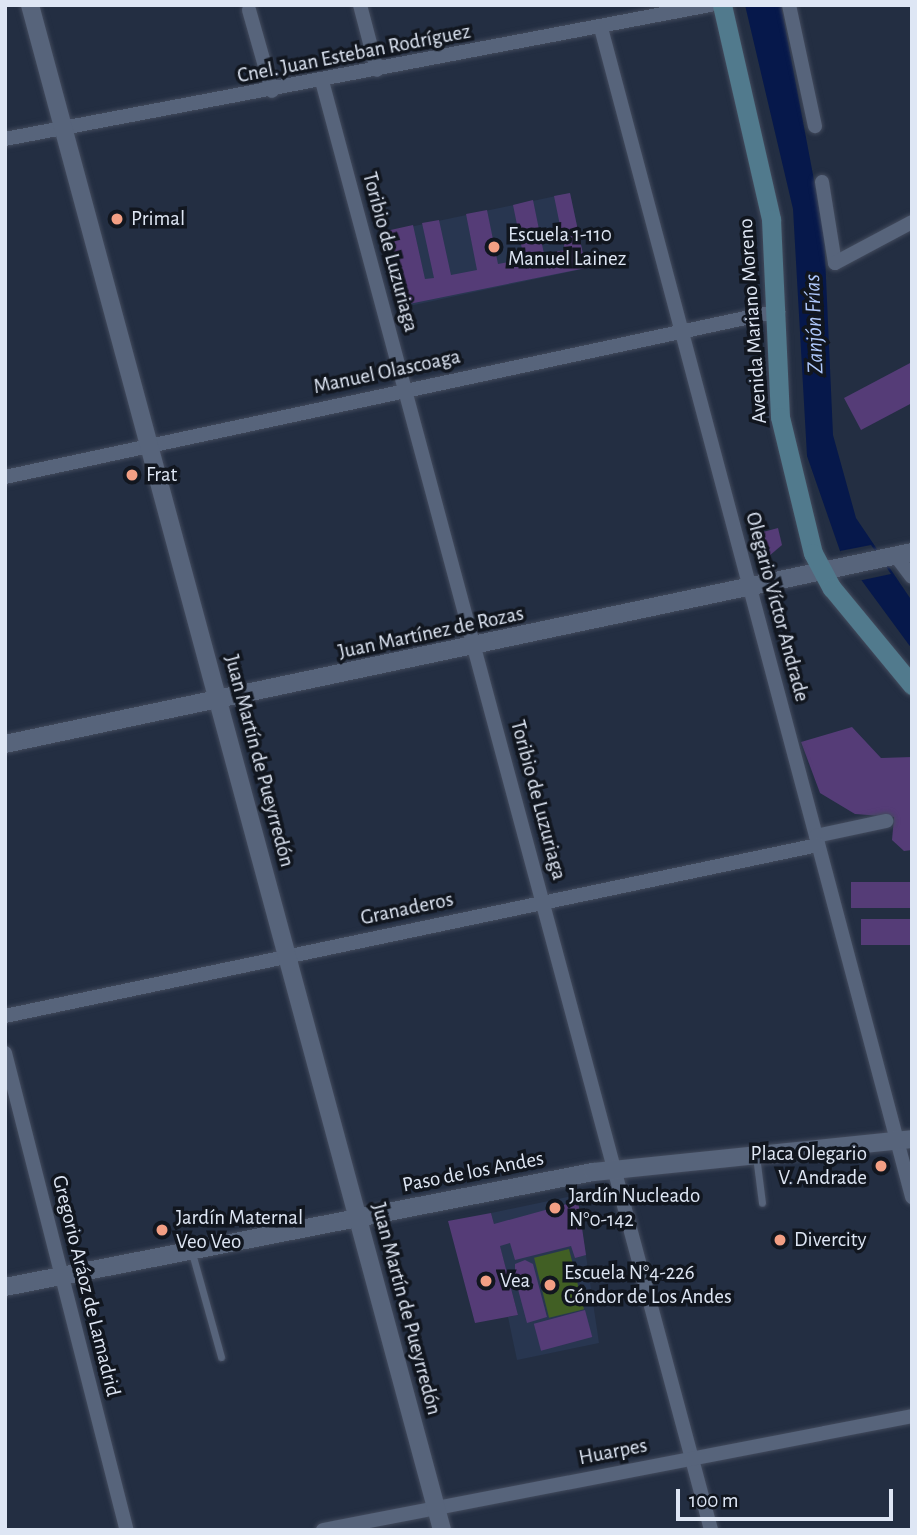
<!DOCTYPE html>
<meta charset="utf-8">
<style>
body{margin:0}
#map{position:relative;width:917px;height:1535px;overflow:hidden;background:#232e42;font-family:"Alegreya Sans",sans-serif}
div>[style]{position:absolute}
.built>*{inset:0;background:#283650;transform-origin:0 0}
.green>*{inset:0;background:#415f24;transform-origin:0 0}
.water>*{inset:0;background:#06184b}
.pier>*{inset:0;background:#232e42}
.building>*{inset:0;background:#553c77;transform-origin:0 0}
.roads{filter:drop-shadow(0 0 2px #434b5d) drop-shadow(0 0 2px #434b5d)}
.service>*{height:7px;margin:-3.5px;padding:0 3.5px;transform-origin:3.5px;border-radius:3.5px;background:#57647b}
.minor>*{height:14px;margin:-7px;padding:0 7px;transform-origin:7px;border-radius:7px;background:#57647b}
.tertiary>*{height:18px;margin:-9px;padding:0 9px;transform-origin:9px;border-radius:9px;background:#57647b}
.secondary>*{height:19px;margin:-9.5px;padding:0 9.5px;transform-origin:9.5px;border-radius:9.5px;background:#517a8d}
.dots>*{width:19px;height:19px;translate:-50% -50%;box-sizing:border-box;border:4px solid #11161f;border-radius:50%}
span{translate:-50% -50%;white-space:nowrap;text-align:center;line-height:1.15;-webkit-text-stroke:7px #11161f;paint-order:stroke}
.street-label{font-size:21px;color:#dee6f4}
.poi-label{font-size:21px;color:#dee6f4}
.left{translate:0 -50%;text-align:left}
.right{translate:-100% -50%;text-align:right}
.water-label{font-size:23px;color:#afc8fb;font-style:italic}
.frame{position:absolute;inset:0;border:7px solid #dee6f4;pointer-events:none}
.scale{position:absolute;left:676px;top:1489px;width:217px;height:32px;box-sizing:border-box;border:4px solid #dee6f4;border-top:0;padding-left:9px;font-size:21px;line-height:24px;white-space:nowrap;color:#dee6f4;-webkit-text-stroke:5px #11161f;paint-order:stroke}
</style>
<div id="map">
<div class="built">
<i style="left:570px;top:193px;width:77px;height:188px;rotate:78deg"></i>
<i style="clip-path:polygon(577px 1195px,599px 1343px,517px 1360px,508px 1317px,518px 1315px,491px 1213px)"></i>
</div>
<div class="green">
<i style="left:569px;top:1249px;width:62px;height:36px;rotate:76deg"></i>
</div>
<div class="water">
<i style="clip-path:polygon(745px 5px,781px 5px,824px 233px,833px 435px,856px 518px,912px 601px,912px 649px,840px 551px,807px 456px,793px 209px)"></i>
</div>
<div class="pier">
<i style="clip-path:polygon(871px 545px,891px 574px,858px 581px,840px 551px)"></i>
</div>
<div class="building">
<i style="clip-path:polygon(570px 193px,586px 268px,404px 305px,386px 231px,413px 225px,425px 279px,434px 278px,422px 223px,439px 220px,451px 275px,477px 270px,466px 214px,487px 210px,498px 264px,524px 259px,513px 205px,533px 200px,544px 254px,565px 250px,554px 196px)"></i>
<i style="clip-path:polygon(912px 362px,912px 403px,861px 430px,844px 398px)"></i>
<i style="clip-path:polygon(778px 528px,782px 545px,769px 556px,760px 551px,756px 534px)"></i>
<i style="clip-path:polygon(852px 727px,881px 758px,912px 757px,912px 850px,904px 851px,892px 840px,894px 817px,855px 814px,820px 793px,801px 742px)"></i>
<i style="left:912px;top:882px;width:26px;height:61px;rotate:90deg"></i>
<i style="left:912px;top:919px;width:26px;height:51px;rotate:90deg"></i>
<i style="clip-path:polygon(578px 1201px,586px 1255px,575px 1258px,571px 1246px,515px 1260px,510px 1243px,500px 1246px,518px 1315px,475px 1323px,448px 1221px,491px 1213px,494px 1224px)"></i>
<i style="clip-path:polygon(525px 1260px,533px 1264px,547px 1317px,527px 1323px,515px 1278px,515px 1264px)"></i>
<i style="left:585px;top:1310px;width:28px;height:53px;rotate:75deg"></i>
</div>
<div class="roads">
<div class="service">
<i style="left:756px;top:1156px;width:47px;rotate:82.7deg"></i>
<i style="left:192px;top:1253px;width:108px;rotate:74.4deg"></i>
</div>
<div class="minor">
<i style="left:360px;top:5px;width:67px;rotate:75.3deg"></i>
<i style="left:789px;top:5px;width:124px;rotate:77.9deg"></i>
<i style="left:249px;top:10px;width:84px;rotate:74.1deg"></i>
<i style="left:601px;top:28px;width:1210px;rotate:75.1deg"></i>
<i style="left:322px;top:81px;width:1500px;rotate:74.97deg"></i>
<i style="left:5px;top:139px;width:718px;rotate:-10.76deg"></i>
<i style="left:822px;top:182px;width:82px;rotate:80.9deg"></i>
<i style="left:835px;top:263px;width:87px;rotate:-28deg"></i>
<i style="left:5px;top:477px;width:791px;rotate:-12.12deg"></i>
<i style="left:896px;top:556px;width:26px;rotate:53deg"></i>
<i style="left:816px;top:836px;width:72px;rotate:-12.1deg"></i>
<i style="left:5px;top:1016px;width:831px;rotate:-11.88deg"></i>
<i style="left:5px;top:1053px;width:492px;rotate:75.7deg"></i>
<i style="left:323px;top:1530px;width:600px;rotate:-10.95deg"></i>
</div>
<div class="tertiary">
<i style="left:30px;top:5px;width:1580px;rotate:74.88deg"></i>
<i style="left:5px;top:744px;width:927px;rotate:-11.95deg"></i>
<i style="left:5px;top:1287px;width:599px;rotate:-11.07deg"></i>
<i style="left:593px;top:1172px;width:321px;rotate:-5.9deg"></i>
</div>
<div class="secondary">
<i style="left:722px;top:5px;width:220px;rotate:77.1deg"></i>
<i style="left:771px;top:219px;width:198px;rotate:87.4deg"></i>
<i style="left:780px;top:417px;width:140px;rotate:76.4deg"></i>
<i style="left:813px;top:553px;width:40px;rotate:62deg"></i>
<i style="left:832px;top:588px;width:126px;rotate:50.5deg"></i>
</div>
</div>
<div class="dots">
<i style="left:117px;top:219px;background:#f39f84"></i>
<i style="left:494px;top:247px;background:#f39f84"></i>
<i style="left:132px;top:475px;background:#f39f84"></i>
<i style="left:881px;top:1166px;background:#f39f84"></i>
<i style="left:555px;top:1208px;background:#f39f84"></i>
<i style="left:162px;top:1230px;background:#f39f84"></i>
<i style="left:780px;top:1240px;background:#f39f84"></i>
<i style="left:486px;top:1281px;background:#f39f84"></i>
<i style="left:550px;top:1285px;background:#f39f84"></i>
</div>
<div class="street-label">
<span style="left:354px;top:54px;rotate:-11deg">Cnel. Juan Esteban Rodríguez</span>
<span style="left:390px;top:252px;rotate:75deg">Toribio de Luzuriaga</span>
<span style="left:753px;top:321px;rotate:-94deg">Avenida Mariano Moreno</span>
<span style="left:387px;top:372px;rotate:-12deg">Manuel Olascoaga</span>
<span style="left:777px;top:607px;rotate:75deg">Olegario Víctor Andrade</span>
<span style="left:431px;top:633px;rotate:-12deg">Juan Martínez de Rozas</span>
<span style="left:259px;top:761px;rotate:75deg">Juan Martín de Pueyrredón</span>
<span style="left:538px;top:800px;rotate:75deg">Toribio de Luzuriaga</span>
<span style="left:407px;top:909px;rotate:-12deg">Granaderos</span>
<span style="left:473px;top:1172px;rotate:-11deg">Paso de los Andes</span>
<span style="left:86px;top:1286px;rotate:76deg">Gregorio Aráoz de Lamadrid</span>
<span style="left:406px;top:1309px;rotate:75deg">Juan Martín de Pueyrredón</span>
<span style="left:613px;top:1452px;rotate:-11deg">Huarpes</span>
</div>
<div class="poi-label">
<span class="left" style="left:131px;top:219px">Primal</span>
<span class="left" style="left:508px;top:247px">Escuela 1-110<br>Manuel Lainez</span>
<span class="left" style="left:146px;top:475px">Frat</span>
<span class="right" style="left:867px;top:1166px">Placa Olegario<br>V. Andrade</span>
<span class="left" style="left:569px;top:1208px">Jardín Nucleado<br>N°0-142</span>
<span class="left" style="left:176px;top:1230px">Jardín Maternal<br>Veo Veo</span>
<span class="left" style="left:794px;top:1240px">Divercity</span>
<span class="left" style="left:564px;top:1285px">Escuela N°4-226<br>Cóndor de Los Andes</span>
<span class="left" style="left:500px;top:1281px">Vea</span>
</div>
<div class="water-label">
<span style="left:815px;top:324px;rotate:-92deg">Zanjón Frías</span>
</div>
<div class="frame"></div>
<div class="scale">100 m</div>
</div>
